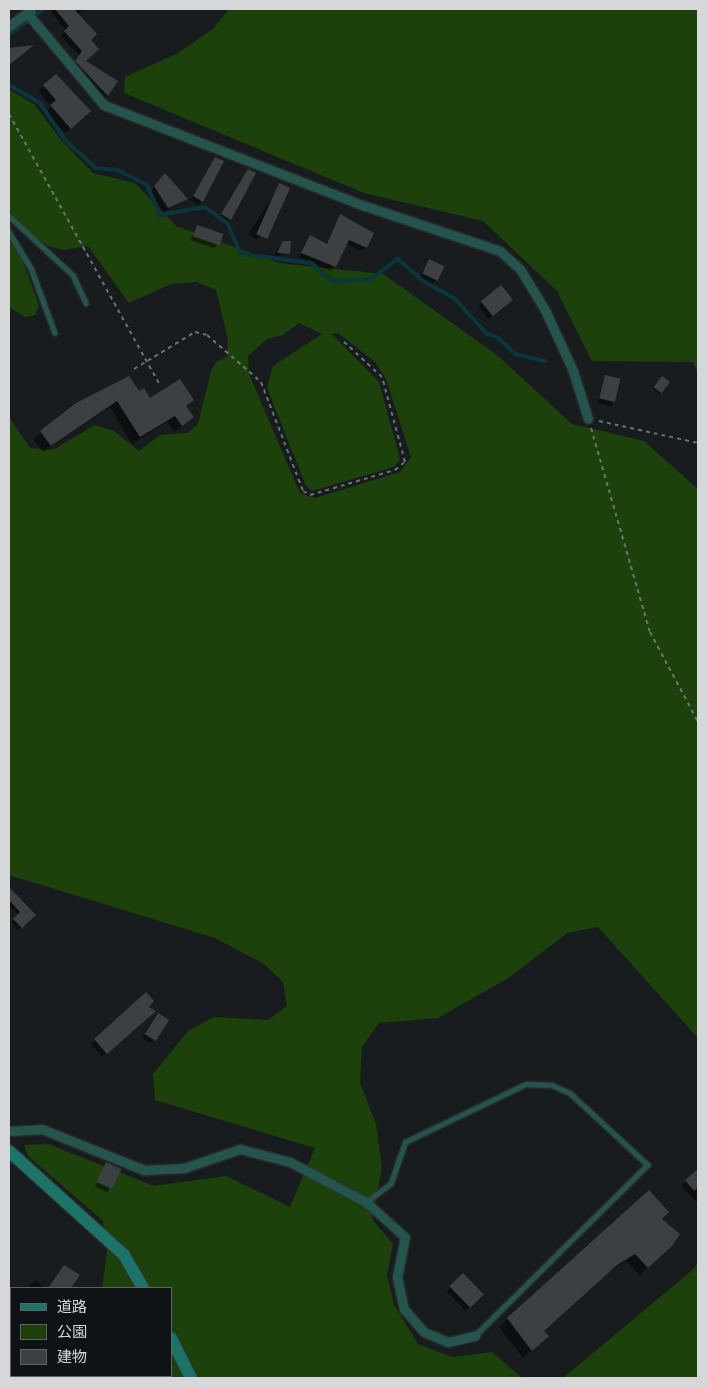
<!DOCTYPE html>
<meta charset="utf-8">
<style>
body{margin:0}
#map{position:relative;width:707px;height:1387px;overflow:hidden;background:#191c1e;font-family:Poppins,"Noto Sans JP",sans-serif}
div>[style]{position:absolute}
.green>*{inset:0;background:#1c410b}
.shadow>*{inset:0;background:#0007;transform-origin:0 0}
.stream>*{height:4px;margin:-2px;padding:0 2px;transform-origin:2px;border-radius:2px;background:#0a363d}
.building>*{inset:0;background:#3d4043;transform-origin:0 0}
.path>*{height:2px;margin-top:-1px;transform-origin:0;background:repeating-linear-gradient(90deg,#6e7173 0 4px,transparent 0 8px)}
.roads{filter:drop-shadow(0 0 1px #333638) drop-shadow(0 0 1px #333638)}
.lane>*{height:4.5px;margin:-2.25px;padding:0 2.25px;transform-origin:2.25px;border-radius:2.25px;background:#24544c}
.street>*{height:9px;margin:-4.5px;padding:0 4.5px;transform-origin:4.5px;border-radius:4.5px;background:#24544c}
.secondary>*{height:12px;margin:-6px;padding:0 6px;transform-origin:6px;border-radius:6px;background:#1e7368}
span{translate:-50% -50%;white-space:nowrap;text-align:center;line-height:1.15;-webkit-text-stroke:5px #101315;paint-order:stroke}
.frame{position:absolute;inset:0;border:10px solid #d5d7d9;pointer-events:none}
.legend{position:absolute;left:10px;top:1287px;width:162px;height:90px;box-sizing:border-box;background:#101315;border:1px solid #5f6163;margin:0;padding:6px 9px;list-style:none;font-size:15px;color:#d5d7d9}
.legend li{display:flex;align-items:center;gap:10px;height:25px}
.legend b{width:25px;border:1px solid #5f6163}
</style>
<div id="map">
<div class="green">
<i style="clip-path:polygon(229px 9px,698px 9px,698px 373px,693px 362px,592px 361px,557px 291px,483px 221px,364px 193px,124px 93px,125px 77px,178px 53px,213px 29px)"></i>
<i style="clip-path:polygon(evenodd,10px 90px,35px 105px,61px 140px,93px 173px,135px 183px,176px 226px,279px 263px,383px 274px,497px 355px,572px 424px,644px 441px,698px 489px,698px 1038px,598px 927px,567px 933px,510px 977px,438px 1018px,379px 1023px,362px 1047px,360px 1083px,376px 1124px,382px 1168px,372px 1219px,393px 1244px,387px 1275px,394px 1305px,418px 1344px,452px 1357px,492px 1352px,522px 1378px,146px 1378px,171px 1376px,171px 1288px,102px 1288px,107px 1251px,103px 1221px,28px 1156px,24px 1145px,48px 1144px,154px 1186px,226px 1176px,290px 1207px,315px 1148px,155px 1100px,153px 1074px,188px 1031px,214px 1017px,268px 1020px,287px 1006px,283px 982px,264px 964px,215px 938px,9px 875px,9px 417px,30px 448px,53px 450px,95px 425px,114px 431px,139px 451px,160px 435px,187px 433px,198px 424px,211px 371px,216px 362px,227px 357px,228px 340px,216px 290px,196px 282px,171px 284px,129px 303px,88px 246px,63px 250px,48px 246px,9px 220px,10px 90px,299px 323px,322px 334px,273px 366px,267px 388px,306px 486px,312px 491px,394px 467px,400px 459px,379px 382px,332px 334px,338px 333px,375px 362px,386px 379px,411px 457px,400px 472px,315px 498px,300px 493px,249px 374px,248px 356px,267px 339px,283px 335px,299px 323px)"></i>
<i style="clip-path:polygon(9px 221px,39px 306px,35px 315px,25px 317px,9px 307px)"></i>
<i style="clip-path:polygon(698px 1264px,698px 1378px,563px 1378px,690px 1272px)"></i>
</div>
<div class="shadow">
<i style="clip-path:polygon(54px 9px,86px 9px,77px 14px,84px 61px,108px 95px,104px 99px,72px 65px,79px 55px,61px 36px,66px 31px,51px 12px)"></i>
<i style="clip-path:polygon(44px 86px,84px 117px,65px 133px,46px 112px,51px 106px,38px 91px)"></i>
<i style="clip-path:polygon(215px 158px,202px 201px,198px 205px,190px 200px)"></i>
<i style="clip-path:polygon(246px 173px,230px 219px,228px 221px,220px 217px)"></i>
<i style="clip-path:polygon(162px 179px,186px 199px,163px 212px,151px 191px)"></i>
<i style="clip-path:polygon(280px 185px,261px 236px,257px 240px,248px 235px)"></i>
<i style="clip-path:polygon(340px 215px,366px 247px,362px 251px,346px 244px,331px 271px,299px 257px,310px 237px,326px 245px)"></i>
<i style="clip-path:polygon(198px 226px,218px 244px,214px 248px,190px 240px)"></i>
<i style="clip-path:polygon(283px 242px,289px 253px,274px 257px,279px 247px)"></i>
<i style="clip-path:polygon(429px 260px,436px 280px,432px 284px,419px 278px)"></i>
<i style="clip-path:polygon(501px 287px,507px 304px,488px 319px,478px 306px)"></i>
<i style="left:605px;top:376px;width:15px;height:28px;rotate:16deg"></i>
<i style="clip-path:polygon(661px 379px,669px 382px,660px 394px,653px 389px)"></i>
<i style="clip-path:polygon(138px 393px,150px 399px,192px 400px,185px 407px,193px 417px,174px 432px,167px 422px,132px 444px,110px 407px,43px 452px,33px 439px,77px 404px)"></i>
<i style="clip-path:polygon(9px 889px,34px 915px,18px 930px,11px 922px,18px 915px,9px 905px)"></i>
<i style="clip-path:polygon(146px 994px,150px 1015px,102px 1057px,91px 1044px)"></i>
<i style="clip-path:polygon(155px 1017px,153px 1040px,150px 1043px,142px 1038px)"></i>
<i style="left:106px;top:1163px;width:14px;height:26px;rotate:25deg"></i>
<i style="clip-path:polygon(698px 1170px,698px 1204px,681px 1186px)"></i>
<i style="clip-path:polygon(649px 1191px,660px 1219px,647px 1267px,640px 1275px,626px 1261px,607px 1273px,543px 1331px,539px 1343px,523px 1358px,499px 1327px)"></i>
<i style="clip-path:polygon(64px 1266px,78px 1275px,70px 1288px,48px 1288px)"></i>
<i style="left:463px;top:1275px;width:28px;height:23px;rotate:46deg"></i>
<i style="clip-path:polygon(35px 1280px,45px 1288px,27px 1288px)"></i>
</div>
<div class="stream">
<i style="left:9px;top:35px;width:44px;rotate:-36.6deg"></i>
<i style="left:9px;top:85px;width:34px;rotate:30deg"></i>
<i style="left:39px;top:102px;width:47px;rotate:55.3deg"></i>
<i style="left:66px;top:141px;width:40px;rotate:42deg"></i>
<i style="left:96px;top:168px;width:22px;rotate:5deg"></i>
<i style="left:118px;top:170px;width:33px;rotate:27deg"></i>
<i style="left:147px;top:185px;width:33px;rotate:67deg"></i>
<i style="left:160px;top:215px;width:46px;rotate:-10.1deg"></i>
<i style="left:205px;top:207px;width:27px;rotate:36deg"></i>
<i style="left:227px;top:223px;width:34px;rotate:66deg"></i>
<i style="left:241px;top:254px;width:71px;rotate:7.3deg"></i>
<i style="left:311px;top:263px;width:28px;rotate:41deg"></i>
<i style="left:332px;top:281px;width:38px;rotate:-2deg"></i>
<i style="left:370px;top:280px;width:35px;rotate:-37deg"></i>
<i style="left:398px;top:259px;width:33px;rotate:41deg"></i>
<i style="left:423px;top:281px;width:35px;rotate:29deg"></i>
<i style="left:454px;top:298px;width:49px;rotate:47.5deg"></i>
<i style="left:487px;top:334px;width:10px;rotate:17deg"></i>
<i style="left:497px;top:337px;width:25px;rotate:43deg"></i>
<i style="left:515px;top:354px;width:31px;rotate:13deg"></i>
</div>
<div class="building">
<i style="clip-path:polygon(55px 9px,74px 9px,97px 34px,91px 40px,99px 49px,86px 61px,118px 81px,108px 96px,75px 61px,82px 51px,64px 31px,69px 26px)"></i>
<i style="clip-path:polygon(34px 45px,9px 65px,9px 48px)"></i>
<i style="clip-path:polygon(56px 74px,91px 111px,71px 129px,50px 105px,56px 100px,43px 85px)"></i>
<i style="clip-path:polygon(215px 157px,224px 161px,203px 202px,193px 196px)"></i>
<i style="clip-path:polygon(248px 169px,256px 173px,231px 220px,221px 214px)"></i>
<i style="clip-path:polygon(165px 173px,188px 199px,168px 208px,154px 186px)"></i>
<i style="left:279px;top:183px;width:12px;height:56px;rotate:24deg"></i>
<i style="clip-path:polygon(340px 214px,374px 233px,367px 248px,349px 240px,336px 267px,301px 253px,310px 235px,327px 244px)"></i>
<i style="left:197px;top:225px;width:28px;height:12px;rotate:19deg"></i>
<i style="clip-path:polygon(283px 241px,291px 241px,290px 254px,277px 253px)"></i>
<i style="left:429px;top:259px;width:17px;height:16px;rotate:25deg"></i>
<i style="left:501px;top:285px;width:19px;height:26px;rotate:51deg"></i>
<i style="left:605px;top:375px;width:16px;height:24px;rotate:14deg"></i>
<i style="clip-path:polygon(129px 376px,139px 391px,144px 388px,150px 398px,180px 379px,194px 400px,186px 406px,194px 417px,182px 426px,175px 416px,140px 437px,117px 401px,51px 446px,40px 431px,76px 403px)"></i>
<i style="left:662px;top:376px;width:10px;height:14px;rotate:37deg"></i>
<i style="clip-path:polygon(9px 887px,36px 915px,22px 928px,13px 919px,20px 912px,9px 900px)"></i>
<i style="clip-path:polygon(146px 992px,154px 1001px,149px 1007px,156px 1011px,107px 1054px,94px 1039px)"></i>
<i style="left:158px;top:1013px;width:13px;height:25px;rotate:32deg"></i>
<i style="left:106px;top:1162px;width:17px;height:22px;rotate:25deg"></i>
<i style="clip-path:polygon(698px 1169px,698px 1187px,694px 1191px,685px 1180px)"></i>
<i style="clip-path:polygon(649px 1190px,669px 1212px,662px 1219px,680px 1234px,672px 1246px,648px 1268px,635px 1254px,617px 1265px,544px 1331px,549px 1336px,532px 1351px,507px 1318px)"></i>
<i style="clip-path:polygon(64px 1265px,80px 1275px,71px 1288px,48px 1288px)"></i>
<i style="left:463px;top:1273px;width:30px;height:19px;rotate:46deg"></i>
</div>
<div class="path">
<i style="left:9px;top:114px;width:308px;rotate:60.9deg"></i>
<i style="left:134px;top:369px;width:71px;rotate:-31.2deg"></i>
<i style="left:195px;top:332px;width:12px;rotate:14deg"></i>
<i style="left:207px;top:335px;width:72px;rotate:41deg"></i>
<i style="left:261px;top:382px;width:117px;rotate:68.9deg"></i>
<i style="left:303px;top:491px;width:8px;rotate:30deg"></i>
<i style="left:310px;top:495px;width:89px;rotate:-16.4deg"></i>
<i style="left:395px;top:470px;width:13px;rotate:-39deg"></i>
<i style="left:405px;top:462px;width:88px;rotate:-105.1deg"></i>
<i style="left:382px;top:377px;width:56px;rotate:-137.2deg"></i>
<i style="left:599px;top:421px;width:101px;rotate:12.5deg"></i>
<i style="left:591px;top:428px;width:212px;rotate:73.9deg"></i>
<i style="left:650px;top:632px;width:102px;rotate:61.9deg"></i>
</div>
<div class="roads">
<div class="lane">
<i style="left:9px;top:216px;width:87px;rotate:42.7deg"></i>
<i style="left:73px;top:275px;width:31px;rotate:65deg"></i>
<i style="left:9px;top:232px;width:42px;rotate:58.6deg"></i>
<i style="left:31px;top:268px;width:69px;rotate:69.7deg"></i>
<i style="left:366px;top:1202px;width:31px;rotate:-37deg"></i>
<i style="left:391px;top:1183px;width:43px;rotate:-71.1deg"></i>
<i style="left:405px;top:1142px;width:134px;rotate:-25.6deg"></i>
<i style="left:526px;top:1084px;width:26px;rotate:2deg"></i>
<i style="left:552px;top:1085px;width:20px;rotate:24deg"></i>
<i style="left:570px;top:1093px;width:106px;rotate:42.7deg"></i>
<i style="left:648px;top:1165px;width:243px;rotate:135.3deg"></i>
</div>
<div class="street">
<i style="left:27px;top:13px;width:120px;rotate:50.1deg"></i>
<i style="left:104px;top:105px;width:280px;rotate:21.2deg"></i>
<i style="left:365px;top:206px;width:142px;rotate:18.4deg"></i>
<i style="left:500px;top:251px;width:27px;rotate:42deg"></i>
<i style="left:520px;top:269px;width:48px;rotate:58.6deg"></i>
<i style="left:545px;top:310px;width:67px;rotate:65.3deg"></i>
<i style="left:573px;top:371px;width:50px;rotate:72.6deg"></i>
<i style="left:9px;top:26px;width:27px;rotate:-36deg"></i>
<i style="left:9px;top:1131px;width:33px;rotate:-3deg"></i>
<i style="left:42px;top:1129px;width:110px;rotate:21.9deg"></i>
<i style="left:144px;top:1170px;width:40px;rotate:-2.9deg"></i>
<i style="left:184px;top:1168px;width:59px;rotate:-18.7deg"></i>
<i style="left:240px;top:1149px;width:52px;rotate:14.6deg"></i>
<i style="left:290px;top:1162px;width:86px;rotate:27.8deg"></i>
<i style="left:366px;top:1202px;width:52px;rotate:41.9deg"></i>
<i style="left:405px;top:1237px;width:41px;rotate:101.3deg"></i>
<i style="left:397px;top:1277px;width:33px;rotate:78deg"></i>
<i style="left:404px;top:1309px;width:30px;rotate:49deg"></i>
<i style="left:424px;top:1332px;width:26px;rotate:23deg"></i>
<i style="left:448px;top:1342px;width:28px;rotate:-13deg"></i>
</div>
<div class="secondary">
<i style="left:9px;top:1151px;width:155px;rotate:42.1deg"></i>
<i style="left:124px;top:1255px;width:38px;rotate:60deg"></i>
<i style="left:171px;top:1338px;width:45px;rotate:63.4deg"></i>
</div>
</div>
<div class="frame"></div>
<ul class="legend">
<li><b style="height:6px;background:#1e7368"></b>道路</li>
<li><b style="height:14px;background:#1c410b"></b>公園</li>
<li><b style="height:14px;background:#3d4043"></b>建物</li>
</ul>
</div>
